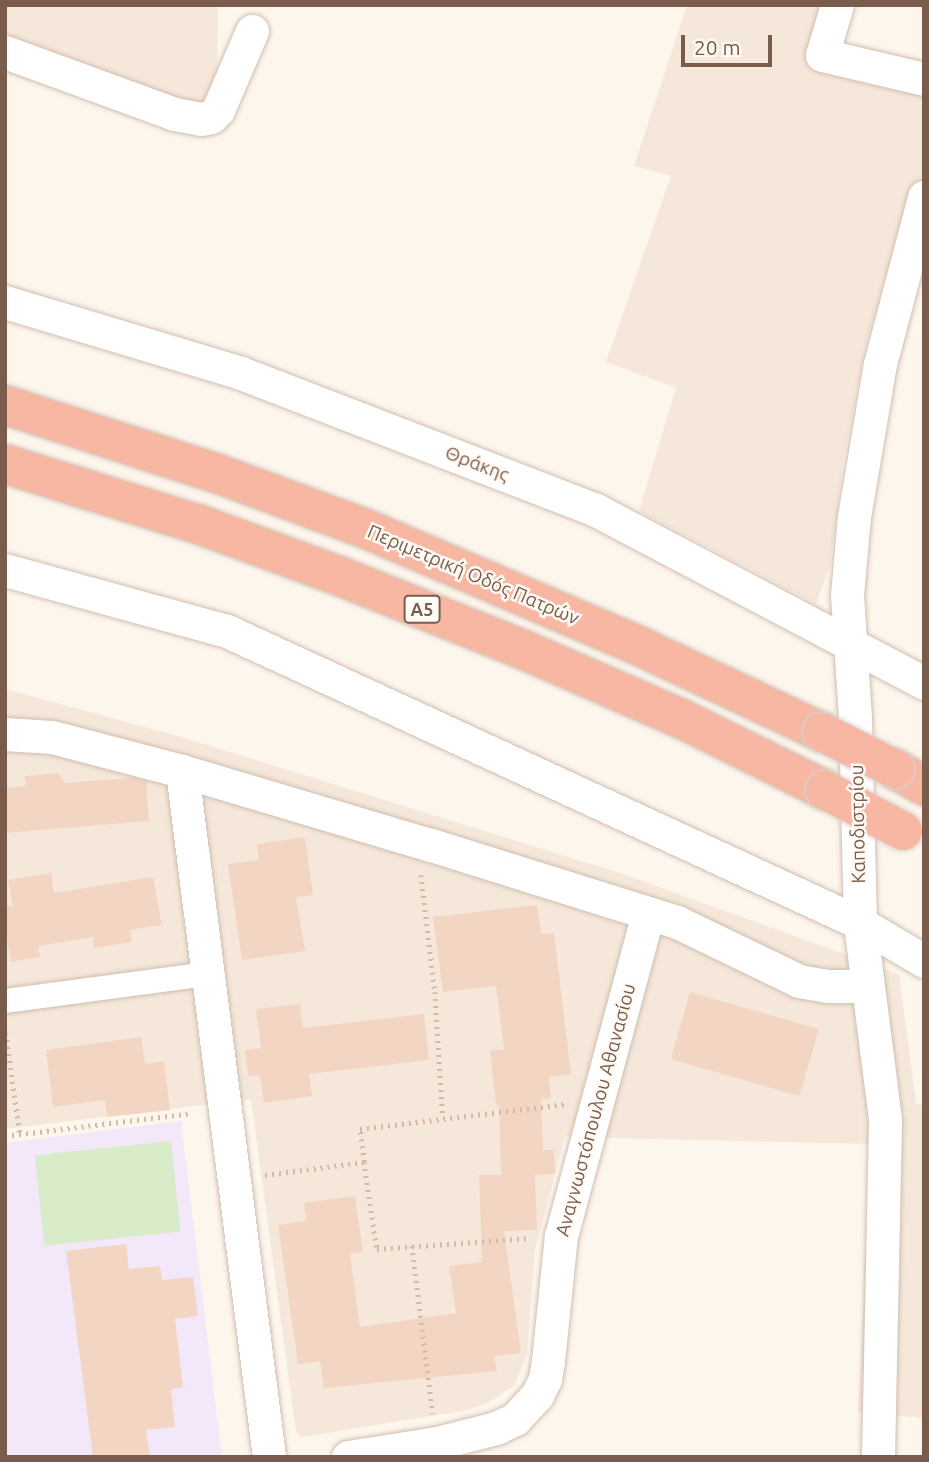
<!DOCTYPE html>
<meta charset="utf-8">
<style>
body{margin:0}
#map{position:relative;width:929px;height:1462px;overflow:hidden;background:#fdf6ec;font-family:Ubuntu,sans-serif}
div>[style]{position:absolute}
.residential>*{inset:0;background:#f5e8da}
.education>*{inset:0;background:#f3e8fa}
.green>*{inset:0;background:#d8ecc9;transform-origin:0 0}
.building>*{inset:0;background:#f3d5c3;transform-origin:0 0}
.path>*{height:4.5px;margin-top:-2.25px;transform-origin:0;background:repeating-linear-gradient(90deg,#d9b8a5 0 2px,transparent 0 7px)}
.roads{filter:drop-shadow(0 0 2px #d1beb0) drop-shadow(0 0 2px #d1beb0)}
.pedestrian>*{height:24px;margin:-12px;padding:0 12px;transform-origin:12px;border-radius:12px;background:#fff}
.minor>*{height:33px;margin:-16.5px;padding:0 16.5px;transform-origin:16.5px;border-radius:16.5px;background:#fff}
.motorway>*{height:38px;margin:-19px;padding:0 19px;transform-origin:19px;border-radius:19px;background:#f7b7a3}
.bridges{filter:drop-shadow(0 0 2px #dad1cd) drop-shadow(0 0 2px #dad1cd)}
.motorway-bridge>*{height:38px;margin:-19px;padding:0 19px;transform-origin:19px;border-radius:19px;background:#f7b7a3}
span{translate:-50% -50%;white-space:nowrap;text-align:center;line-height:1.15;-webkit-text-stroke:5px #fffaf3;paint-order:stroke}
.shield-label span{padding:2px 5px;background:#fffaf3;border:2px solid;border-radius:5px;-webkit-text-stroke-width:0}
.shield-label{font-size:18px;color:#7a5c4d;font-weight:700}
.street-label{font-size:19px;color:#7a5c4d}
.frame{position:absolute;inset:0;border:7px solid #7a5c4d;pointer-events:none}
.scale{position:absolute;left:681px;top:35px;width:91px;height:32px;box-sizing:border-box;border:4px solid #7a5c4d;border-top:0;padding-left:9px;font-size:21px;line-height:24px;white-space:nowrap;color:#7a5c4d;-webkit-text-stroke:5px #fffaf3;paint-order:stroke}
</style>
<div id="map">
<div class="residential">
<i style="clip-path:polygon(5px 5px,218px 5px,217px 78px,205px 104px,194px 108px,5px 43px)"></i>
<i style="clip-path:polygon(687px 5px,825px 5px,807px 67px,924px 96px,924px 248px,896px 239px,864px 353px,843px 463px,830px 566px,816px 604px,639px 511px,676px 388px,606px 362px,671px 176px,634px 166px)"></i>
<i style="clip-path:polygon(5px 689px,178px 736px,623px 874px,899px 974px,916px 1103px,924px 1105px,924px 1418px,858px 1412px,870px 1144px,565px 1137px,535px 1250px,527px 1354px,514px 1386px,486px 1404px,463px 1411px,302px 1437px,296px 1432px,251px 1099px,5px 1129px)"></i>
</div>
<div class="education">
<i style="clip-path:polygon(181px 1121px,222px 1457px,5px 1457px,5px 1143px)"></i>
</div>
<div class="green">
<i style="left:171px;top:1141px;width:91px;height:137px;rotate:84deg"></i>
</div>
<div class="building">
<i style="clip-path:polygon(58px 773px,65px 783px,132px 778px,146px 781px,149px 821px,5px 833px,5px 788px,26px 786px,25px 776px)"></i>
<i style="clip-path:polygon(305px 837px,313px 895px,296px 897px,305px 951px,242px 960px,228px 864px,259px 860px,257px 844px)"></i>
<i style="clip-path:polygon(51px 873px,54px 893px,153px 877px,162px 925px,130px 930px,132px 942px,94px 948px,93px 937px,38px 946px,40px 957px,11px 962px,5px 927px,5px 907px,13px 906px,8px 880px)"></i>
<i style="clip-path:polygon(537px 905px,541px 934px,554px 933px,571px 1074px,549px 1077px,551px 1098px,541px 1099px,543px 1150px,554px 1150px,555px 1174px,535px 1175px,537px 1230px,504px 1231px,521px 1353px,494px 1356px,497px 1371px,324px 1388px,320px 1361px,298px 1364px,278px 1225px,306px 1221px,304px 1203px,355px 1196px,363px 1252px,350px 1254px,360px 1327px,456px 1313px,449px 1266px,482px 1262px,479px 1175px,501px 1175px,499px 1105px,496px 1105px,490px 1051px,504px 1049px,496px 986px,443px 992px,433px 917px)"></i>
<i style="left:690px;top:992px;width:134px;height:70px;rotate:16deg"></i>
<i style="clip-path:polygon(300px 1004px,303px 1028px,424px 1014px,429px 1060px,309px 1074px,312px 1096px,264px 1103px,260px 1075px,248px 1076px,245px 1050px,261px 1048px,256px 1009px)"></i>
<i style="clip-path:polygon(141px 1037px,145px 1064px,164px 1061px,170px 1110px,107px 1117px,105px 1100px,53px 1107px,46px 1050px)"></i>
<i style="clip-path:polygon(126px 1244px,129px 1269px,160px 1266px,162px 1280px,193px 1277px,198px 1316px,175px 1319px,183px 1388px,171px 1389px,175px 1427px,146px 1430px,150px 1457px,93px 1457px,66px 1251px)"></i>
</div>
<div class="path">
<i style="left:421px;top:875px;width:118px;rotate:83.2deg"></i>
<i style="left:435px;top:992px;width:126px;rotate:86.4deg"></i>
<i style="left:5px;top:1026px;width:109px;rotate:82.1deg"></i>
<i style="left:5px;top:1136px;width:189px;rotate:-7deg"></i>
<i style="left:364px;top:1162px;width:88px;rotate:81.5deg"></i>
<i style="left:377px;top:1249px;width:152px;rotate:-4.1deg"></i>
<i style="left:265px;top:1175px;width:100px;rotate:-7.5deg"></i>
<i style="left:364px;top:1162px;width:33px;rotate:-97deg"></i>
<i style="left:360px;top:1129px;width:208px;rotate:-6.9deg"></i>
<i style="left:412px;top:1246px;width:169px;rotate:82.9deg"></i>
</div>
<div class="roads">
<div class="pedestrian">
<i style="left:5px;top:1001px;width:204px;rotate:-7.6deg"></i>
</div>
<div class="minor">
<i style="left:837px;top:5px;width:52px;rotate:106.7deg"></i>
<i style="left:822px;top:55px;width:105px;rotate:13.2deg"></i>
<i style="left:5px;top:52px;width:180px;rotate:20.1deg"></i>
<i style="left:174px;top:114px;width:27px;rotate:10deg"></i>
<i style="left:201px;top:119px;width:10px;rotate:-11deg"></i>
<i style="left:211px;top:117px;width:10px;rotate:-45deg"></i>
<i style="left:218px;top:110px;width:86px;rotate:-66.7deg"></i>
<i style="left:5px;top:302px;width:246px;rotate:16.7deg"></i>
<i style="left:241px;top:373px;width:381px;rotate:21.1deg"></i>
<i style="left:596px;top:510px;width:371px;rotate:27.8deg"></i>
<i style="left:5px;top:570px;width:230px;rotate:15.4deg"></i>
<i style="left:227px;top:631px;width:697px;rotate:24.76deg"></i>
<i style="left:860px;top:923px;width:74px;rotate:30.7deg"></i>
<i style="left:5px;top:734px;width:47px;rotate:3.7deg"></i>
<i style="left:52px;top:737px;width:134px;rotate:14.7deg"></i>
<i style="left:182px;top:771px;width:260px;rotate:16.6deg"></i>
<i style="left:431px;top:845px;width:258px;rotate:17.4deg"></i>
<i style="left:677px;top:922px;width:136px;rotate:25.8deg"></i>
<i style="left:799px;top:981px;width:29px;rotate:10deg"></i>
<i style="left:828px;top:986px;width:39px"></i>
<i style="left:182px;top:771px;width:691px;rotate:82.77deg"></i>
<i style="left:348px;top:1457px;width:90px;rotate:-8.9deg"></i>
<i style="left:437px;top:1443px;width:61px;rotate:-14.3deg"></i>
<i style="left:496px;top:1428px;width:21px;rotate:-25deg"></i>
<i style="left:515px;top:1419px;width:33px;rotate:-47deg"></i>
<i style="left:537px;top:1395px;width:18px;rotate:-63deg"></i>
<i style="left:545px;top:1379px;width:18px;rotate:-81deg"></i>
<i style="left:548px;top:1361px;width:126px;rotate:-84.1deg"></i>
<i style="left:561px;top:1236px;width:334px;rotate:-74.9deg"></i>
<i style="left:878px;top:1457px;width:338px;rotate:-88.8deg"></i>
<i style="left:885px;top:1119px;width:198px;rotate:-97.3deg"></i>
<i style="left:860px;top:923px;width:205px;rotate:-91.4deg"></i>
<i style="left:855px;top:718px;width:123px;rotate:-93.7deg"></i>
<i style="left:847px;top:595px;width:78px;rotate:-84.9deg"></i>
<i style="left:854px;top:517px;width:155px;rotate:-80.4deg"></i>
<i style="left:880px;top:364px;width:173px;rotate:-75.2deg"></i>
</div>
<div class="motorway">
<i style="left:5px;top:405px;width:222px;rotate:17.9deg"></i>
<i style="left:216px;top:473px;width:158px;rotate:20.4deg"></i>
<i style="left:364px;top:528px;width:299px;rotate:23.2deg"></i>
<i style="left:639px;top:646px;width:202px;rotate:25.2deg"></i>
<i style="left:5px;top:464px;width:202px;rotate:17.3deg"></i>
<i style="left:198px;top:524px;width:150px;rotate:20.2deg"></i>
<i style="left:339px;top:576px;width:199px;rotate:21.8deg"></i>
<i style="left:524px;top:650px;width:172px;rotate:23.6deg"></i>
<i style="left:682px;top:719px;width:160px;rotate:26.4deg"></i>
<i style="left:895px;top:769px;width:34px;rotate:30deg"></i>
</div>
</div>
<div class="bridges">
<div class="motorway-bridge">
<i style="left:822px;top:732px;width:82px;rotate:26.9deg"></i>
<i style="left:825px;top:790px;width:88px;rotate:27.7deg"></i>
</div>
</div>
<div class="shield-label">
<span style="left:422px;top:609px">Α5</span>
</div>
<div class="street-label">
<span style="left:477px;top:464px;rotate:21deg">Θράκης</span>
<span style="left:473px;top:575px;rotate:23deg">Περιμετρική Οδός Πατρών</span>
<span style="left:858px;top:824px;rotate:-91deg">Καποδιστρίου</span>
<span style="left:596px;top:1110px;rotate:-75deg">Αναγνωστόπουλου Αθανασίου</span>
</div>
<div class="frame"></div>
<div class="scale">20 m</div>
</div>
